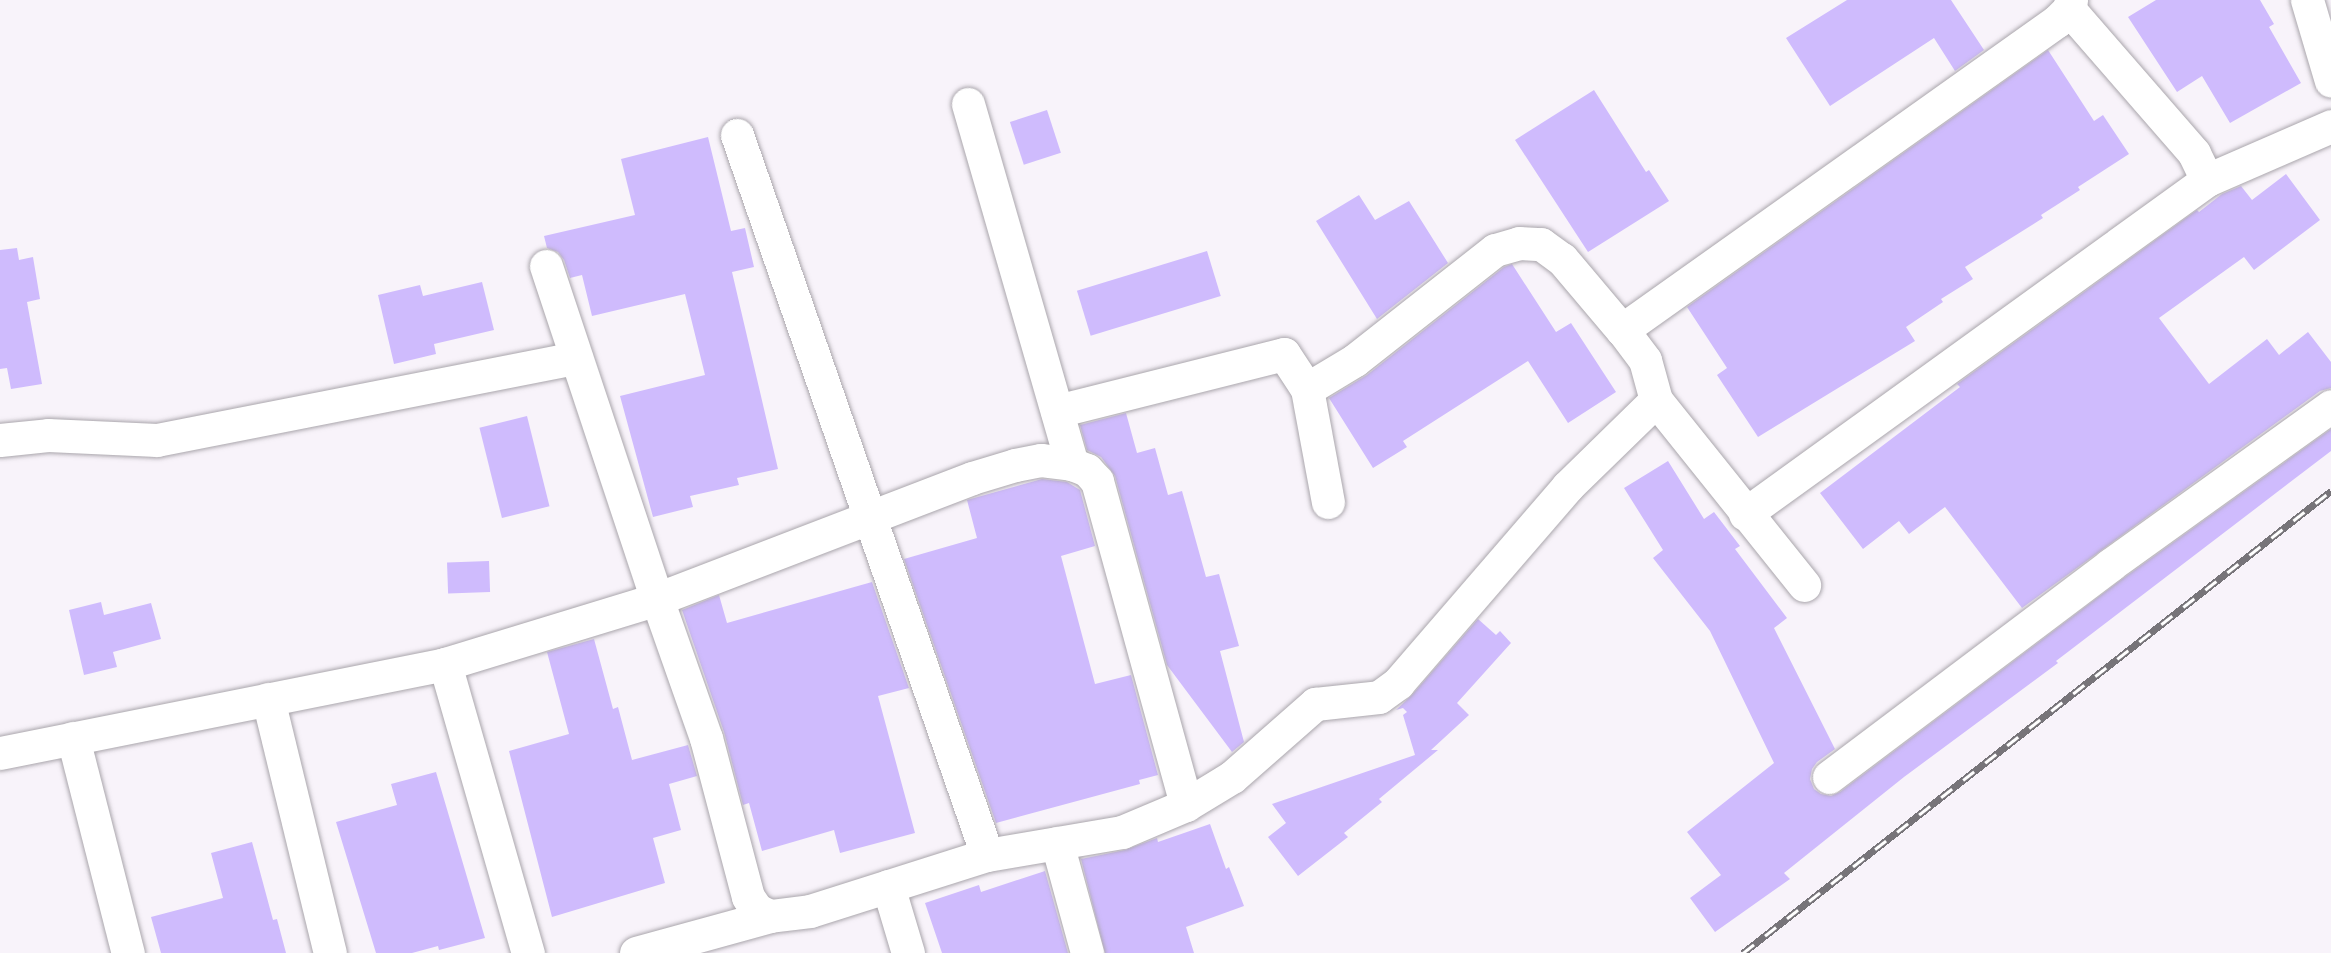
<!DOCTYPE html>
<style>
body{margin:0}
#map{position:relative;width:2331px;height:953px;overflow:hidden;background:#f8f3fa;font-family:Lora,serif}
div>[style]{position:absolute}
.building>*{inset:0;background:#cfbbfd;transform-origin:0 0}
.roads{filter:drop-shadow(0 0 2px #aaa6ac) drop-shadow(0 0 2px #aaa6ac)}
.street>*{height:33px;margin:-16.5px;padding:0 16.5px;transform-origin:16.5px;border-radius:16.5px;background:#fff}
.rail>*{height:7px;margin-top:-3.5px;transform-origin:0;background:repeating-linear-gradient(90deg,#fff 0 14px,#777479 0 28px);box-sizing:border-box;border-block:2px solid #777479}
span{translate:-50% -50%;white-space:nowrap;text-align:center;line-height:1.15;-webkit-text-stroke:6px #fff;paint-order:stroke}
</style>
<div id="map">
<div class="building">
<i style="clip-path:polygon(1847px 0,1951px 0,1984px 50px,1955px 71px,1934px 38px,1830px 106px,1786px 38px)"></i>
<i style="clip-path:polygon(2156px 0,2260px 0,2274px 24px,2269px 27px,2301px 83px,2230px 123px,2202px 76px,2177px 92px,2128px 17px)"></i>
<i style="clip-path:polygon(2048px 50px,2094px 121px,2103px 115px,2129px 154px,2078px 187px,2080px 190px,2041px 215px,2043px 218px,1965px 267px,1973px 279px,1941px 299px,1943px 302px,1906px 327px,1915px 341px,1758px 437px,1717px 375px,1727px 368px,1687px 307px)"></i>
<i style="clip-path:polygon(1594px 90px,1646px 172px,1649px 170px,1669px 201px,1588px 252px,1515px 140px)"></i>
<i style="left:1047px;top:110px;width:45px;height:39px;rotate:72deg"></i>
<i style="clip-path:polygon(708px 137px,731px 231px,745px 228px,754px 267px,732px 272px,778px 469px,737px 478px,739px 485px,690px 496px,693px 507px,653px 517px,620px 396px,705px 375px,685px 294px,592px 316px,582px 275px,570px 278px,564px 260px,558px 252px,547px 248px,544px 236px,635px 215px,621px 159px)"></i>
<i style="clip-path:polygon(2286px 174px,2320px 220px,2254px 270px,2244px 257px,2159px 318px,2209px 384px,2267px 339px,2279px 355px,2308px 332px,2331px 362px,2331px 388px,2320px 391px,2022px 608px,1945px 507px,1909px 534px,1899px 521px,1863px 549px,1820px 493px,1960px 387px,1957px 384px,2197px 210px,2199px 212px,2222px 194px,2241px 186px,2252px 200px)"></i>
<i style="clip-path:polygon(1359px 195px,1375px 220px,1409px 201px,1448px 263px,1377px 319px,1316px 221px)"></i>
<i style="clip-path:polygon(17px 248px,19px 260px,33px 257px,40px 299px,27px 302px,42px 384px,11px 389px,7px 368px,0 369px,0 250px)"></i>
<i style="left:1207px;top:251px;width:47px;height:136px;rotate:73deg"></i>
<i style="clip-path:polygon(1512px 264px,1556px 332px,1571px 323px,1616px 392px,1568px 423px,1528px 361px,1403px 441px,1407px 447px,1373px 468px,1329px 398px,1367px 375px,1504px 267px)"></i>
<i style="clip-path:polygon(482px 282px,494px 330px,434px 344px,436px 354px,394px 364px,378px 295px,420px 285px,423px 296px)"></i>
<i style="clip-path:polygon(1126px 413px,1137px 453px,1155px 448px,1168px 495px,1182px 491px,1206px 577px,1219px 574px,1239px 646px,1220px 651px,1244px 742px,1232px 752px,1167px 665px,1115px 476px,1101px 457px,1087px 450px,1080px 425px)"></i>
<i style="left:527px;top:416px;width:93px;height:49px;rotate:76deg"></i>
<i style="clip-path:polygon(2331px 429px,2331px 451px,2056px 661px,2058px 663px,1904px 777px,1784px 873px,1790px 879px,1715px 932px,1690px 898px,1721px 875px,1687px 832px,1774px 763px,1710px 631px,1653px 558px,1663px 550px,1624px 488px,1668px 461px,1704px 519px,1714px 512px,1740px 546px,1735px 549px,1787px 618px,1774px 628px,1835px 749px,1817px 762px,1812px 769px,1810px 779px,1814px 789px,1821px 794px,1831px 796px,1840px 792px,2121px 580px)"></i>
<i style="clip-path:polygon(1042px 479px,1067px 482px,1080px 490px,1095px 546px,1061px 556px,1095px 684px,1131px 675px,1158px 775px,1139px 780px,1140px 784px,996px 823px,904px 559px,977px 538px,967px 500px)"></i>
<i style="left:489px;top:561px;width:31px;height:42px;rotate:88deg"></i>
<i style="clip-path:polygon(872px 582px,909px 688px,878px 696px,915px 833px,840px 853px,834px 830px,762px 851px,749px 803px,743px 805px,724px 732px,682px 610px,719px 595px,727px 623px)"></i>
<i style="clip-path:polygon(101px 602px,104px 615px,151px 603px,161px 639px,113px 652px,117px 667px,84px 675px,69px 610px)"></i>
<i style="clip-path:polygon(1478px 619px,1496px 635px,1500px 631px,1511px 643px,1457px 703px,1469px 715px,1431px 750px,1438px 750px,1379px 799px,1382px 802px,1344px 833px,1348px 837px,1298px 876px,1268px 837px,1286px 823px,1272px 804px,1415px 755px,1403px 715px,1407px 712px,1403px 708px,1396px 710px,1412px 695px)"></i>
<i style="clip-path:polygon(594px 639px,613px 709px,618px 707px,632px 760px,688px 745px,697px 776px,669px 784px,681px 830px,653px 838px,665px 883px,552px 917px,509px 751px,569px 734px,547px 652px)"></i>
<i style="clip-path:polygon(436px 772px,485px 938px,439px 950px,438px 946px,412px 953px,376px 953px,336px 822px,397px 805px,391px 784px)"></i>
<i style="clip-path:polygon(1210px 824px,1226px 869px,1229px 867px,1244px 906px,1186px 927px,1194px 953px,1105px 953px,1081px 859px,1125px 850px,1157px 838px,1158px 842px)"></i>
<i style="clip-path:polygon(252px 842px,273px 920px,277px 919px,286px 953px,161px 953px,151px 917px,223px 898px,211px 853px)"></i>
<i style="clip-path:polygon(1045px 871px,1068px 953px,942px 953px,925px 903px,979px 885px,981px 892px)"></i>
</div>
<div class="roads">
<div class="street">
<i style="left:2307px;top:0;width:84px;rotate:73.5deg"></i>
<i style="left:968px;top:104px;width:375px;rotate:73.9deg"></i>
<i style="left:737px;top:135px;width:762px;rotate:70.85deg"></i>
<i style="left:2207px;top:180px;width:135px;rotate:-23.5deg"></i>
<i style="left:546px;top:266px;width:351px;rotate:71.6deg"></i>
<i style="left:657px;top:599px;width:147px;rotate:70.6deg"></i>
<i style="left:706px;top:738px;width:164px;rotate:75.2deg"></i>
<i style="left:748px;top:897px;width:16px;rotate:55deg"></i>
<i style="left:757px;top:910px;width:14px;rotate:25deg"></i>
<i style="left:1307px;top:389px;width:56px;rotate:-31.1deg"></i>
<i style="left:1355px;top:360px;width:178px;rotate:-38.2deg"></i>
<i style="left:1495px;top:250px;width:25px;rotate:-16deg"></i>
<i style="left:1519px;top:243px;width:22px;rotate:3deg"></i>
<i style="left:1541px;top:244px;width:26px;rotate:36deg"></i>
<i style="left:1562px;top:259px;width:93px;rotate:49.8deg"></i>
<i style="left:1656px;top:400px;width:41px;rotate:-105.4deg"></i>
<i style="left:1645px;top:360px;width:38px;rotate:-127deg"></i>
<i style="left:1622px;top:330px;width:534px;rotate:-35.39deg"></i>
<i style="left:2057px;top:21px;width:17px;rotate:-45deg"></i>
<i style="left:2069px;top:9px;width:9px;rotate:-77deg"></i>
<i style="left:1057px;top:411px;width:234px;rotate:-14.1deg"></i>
<i style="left:1284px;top:354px;width:42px;rotate:56.7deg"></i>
<i style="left:1307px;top:389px;width:115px;rotate:79.5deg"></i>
<i style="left:0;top:440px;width:48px;rotate:-5.9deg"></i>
<i style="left:48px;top:435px;width:109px;rotate:2.6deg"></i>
<i style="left:157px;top:440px;width:427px;rotate:-11.1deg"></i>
<i style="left:1745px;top:514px;width:570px;rotate:-35.86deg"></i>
<i style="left:2207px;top:180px;width:30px;rotate:-116deg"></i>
<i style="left:2194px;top:153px;width:191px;rotate:-131deg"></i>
<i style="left:445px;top:664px;width:301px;rotate:74deg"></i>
<i style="left:268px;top:699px;width:261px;rotate:76.3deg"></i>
<i style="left:73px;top:738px;width:222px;rotate:75.7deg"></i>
<i style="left:0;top:753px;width:454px;rotate:-11.3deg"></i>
<i style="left:445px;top:664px;width:222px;rotate:-17deg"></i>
<i style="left:657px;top:599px;width:337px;rotate:-21deg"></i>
<i style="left:972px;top:478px;width:45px;rotate:-16.8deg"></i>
<i style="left:1015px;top:465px;width:26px;rotate:-11deg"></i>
<i style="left:1041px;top:460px;width:31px;rotate:7deg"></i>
<i style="left:1072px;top:464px;width:16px;rotate:22deg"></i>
<i style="left:1087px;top:470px;width:15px;rotate:48deg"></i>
<i style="left:1097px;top:481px;width:336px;rotate:74.6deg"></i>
<i style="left:1829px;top:777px;width:352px;rotate:-37deg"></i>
<i style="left:2110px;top:565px;width:272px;rotate:-35.7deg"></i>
<i style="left:1057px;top:843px;width:114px;rotate:74.7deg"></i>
<i style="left:888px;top:886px;width:70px;rotate:73.4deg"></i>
<i style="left:636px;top:953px;width:139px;rotate:-15.4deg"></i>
<i style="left:770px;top:916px;width:40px;rotate:-7.1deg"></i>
<i style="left:810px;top:911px;width:186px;rotate:-17.6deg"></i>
<i style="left:987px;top:855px;width:137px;rotate:-9.7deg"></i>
<i style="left:1122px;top:832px;width:69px;rotate:-22.9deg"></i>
<i style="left:1186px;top:805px;width:54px;rotate:-31.3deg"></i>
<i style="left:1232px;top:777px;width:111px;rotate:-41.3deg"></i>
<i style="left:1315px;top:704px;width:64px;rotate:-6.2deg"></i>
<i style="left:1379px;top:697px;width:24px;rotate:-36deg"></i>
<i style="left:1398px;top:683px;width:259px;rotate:-49.2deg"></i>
<i style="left:1567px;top:487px;width:124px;rotate:-44.3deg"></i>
<i style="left:1656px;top:400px;width:237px;rotate:51.3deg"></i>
</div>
</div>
<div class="rail">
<i style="left:1743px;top:953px;width:748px;rotate:-38.16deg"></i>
</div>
</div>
